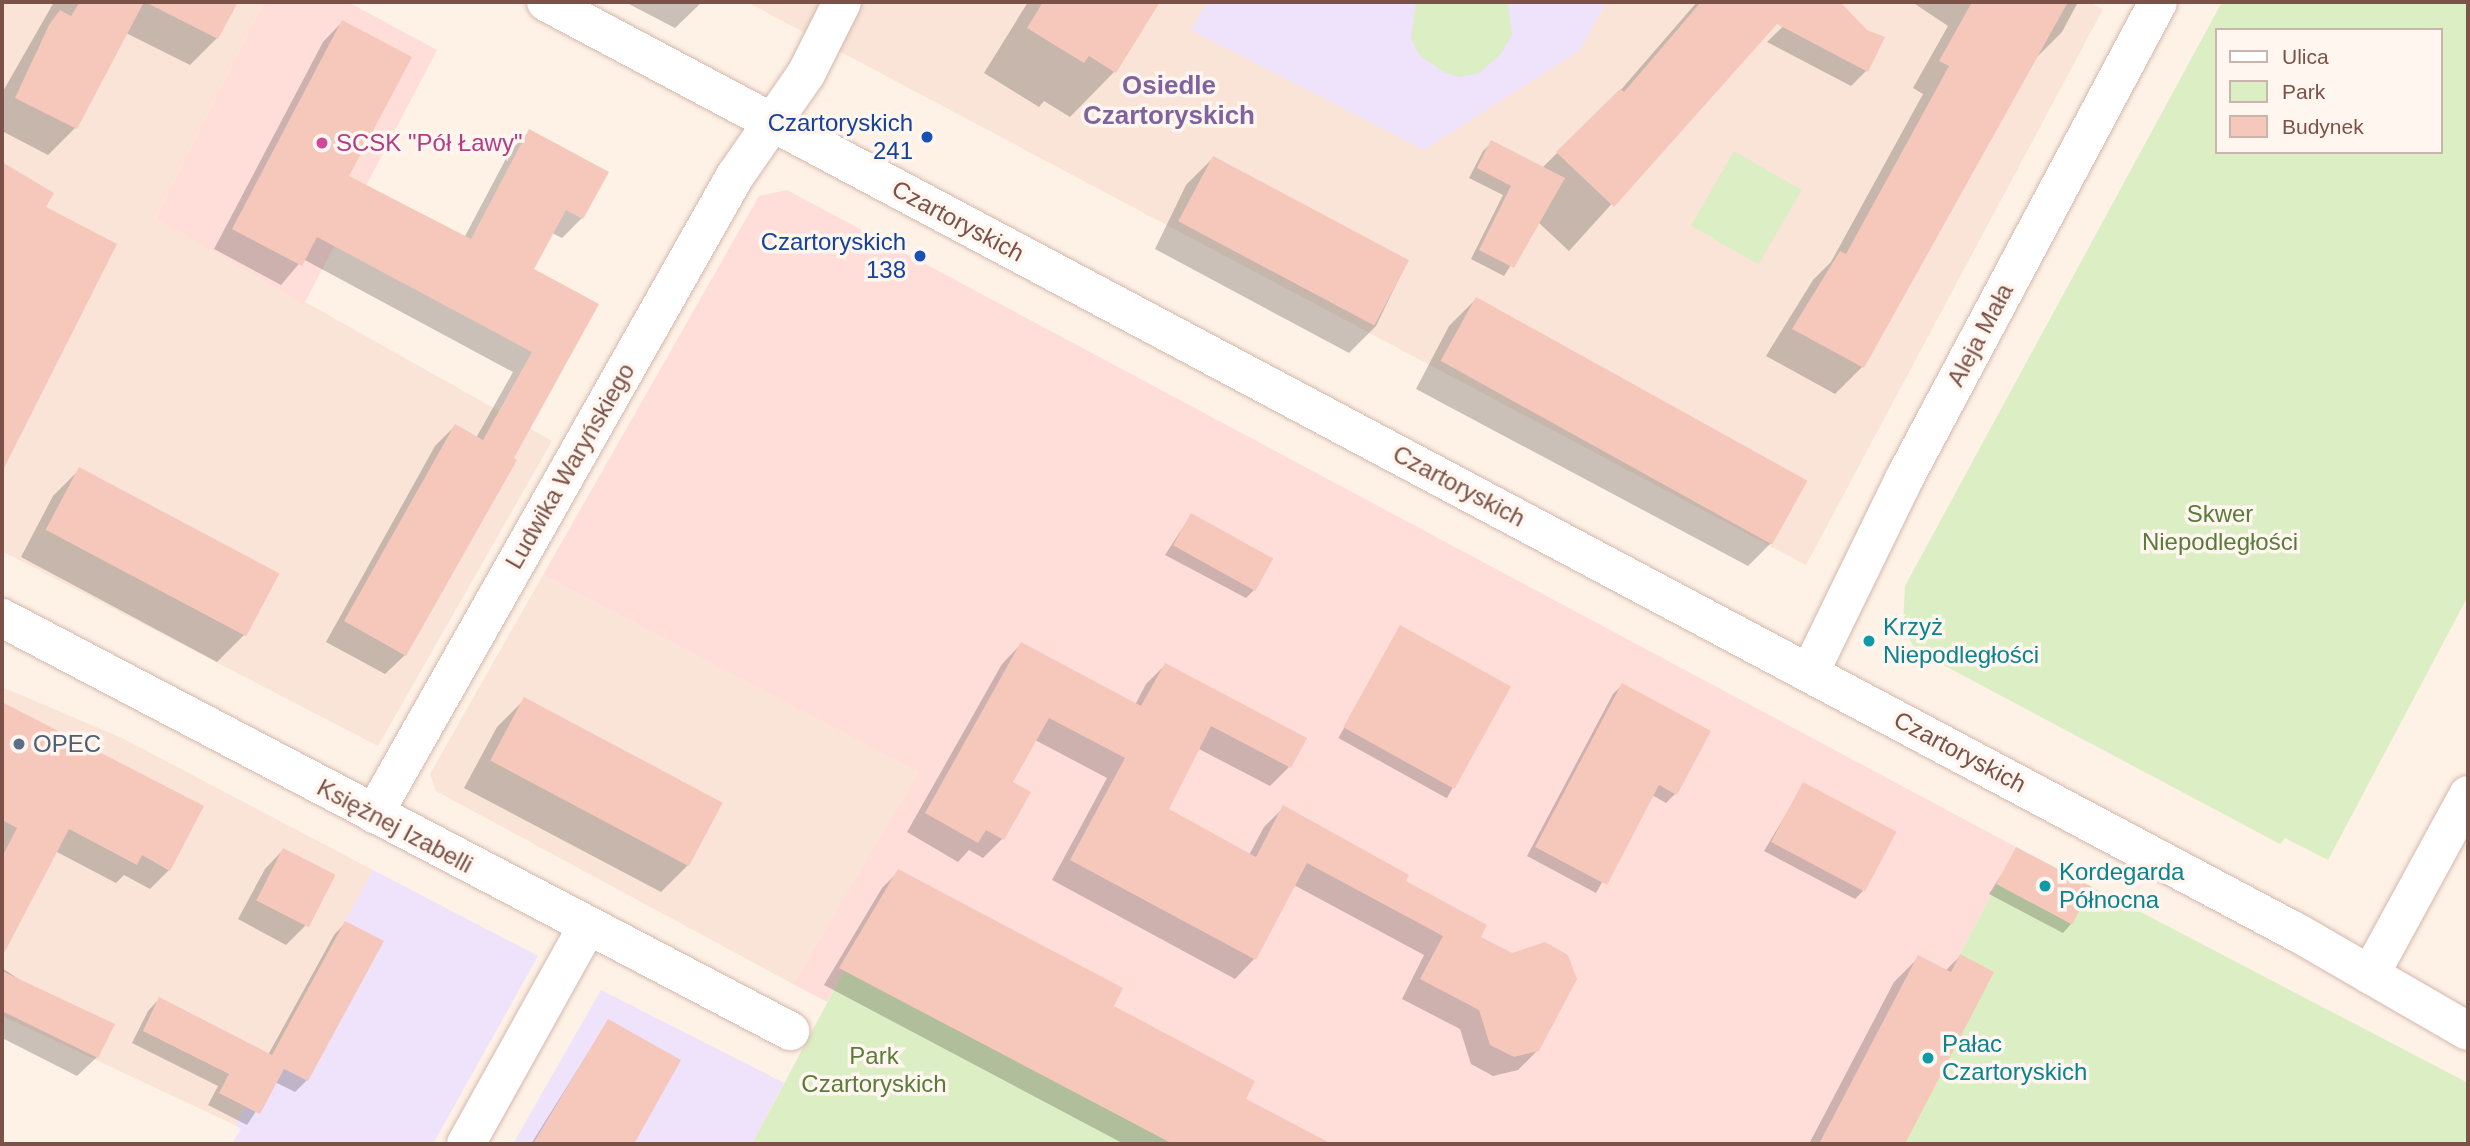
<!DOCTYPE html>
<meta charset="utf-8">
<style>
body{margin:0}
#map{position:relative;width:2470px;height:1146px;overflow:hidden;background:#fef1e6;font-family:Arial,sans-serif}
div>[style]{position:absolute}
.residential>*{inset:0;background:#f9e4d7}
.commercial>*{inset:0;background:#ffdeda}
.education>*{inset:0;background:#eee3fb}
.green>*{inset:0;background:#dceec3;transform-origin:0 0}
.shadow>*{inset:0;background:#0003;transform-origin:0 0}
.building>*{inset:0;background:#f6c8bb;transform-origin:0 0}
.roads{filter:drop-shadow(0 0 2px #d4b8ad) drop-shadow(0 0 2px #d4b8ad)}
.street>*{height:38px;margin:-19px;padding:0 19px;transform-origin:19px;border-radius:19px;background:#fff}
.secondary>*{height:38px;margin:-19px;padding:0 19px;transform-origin:19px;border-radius:19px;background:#fff}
.dots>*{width:19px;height:19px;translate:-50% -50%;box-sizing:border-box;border:4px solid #fff6ef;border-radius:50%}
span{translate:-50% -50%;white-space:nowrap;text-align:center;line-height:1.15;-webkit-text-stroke:7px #fff6ef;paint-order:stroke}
.transit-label{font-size:24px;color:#164399}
.right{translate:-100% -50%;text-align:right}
.hotel-label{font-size:24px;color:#b23c85}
.left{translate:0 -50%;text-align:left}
.street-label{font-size:24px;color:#7b5148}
.park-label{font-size:24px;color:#5a7b3c}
.culture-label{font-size:24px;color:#0d838f}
.service-label{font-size:24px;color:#4e5e75}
.neighbourhood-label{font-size:26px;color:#80639e;font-weight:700}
.frame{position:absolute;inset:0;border:4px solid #7b5148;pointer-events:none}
.legend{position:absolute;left:2215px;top:28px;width:228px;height:126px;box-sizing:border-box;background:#fff6ef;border:2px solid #cab4ac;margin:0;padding:9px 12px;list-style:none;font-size:21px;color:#7b5148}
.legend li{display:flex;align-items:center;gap:14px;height:35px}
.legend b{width:35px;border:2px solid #cab4ac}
</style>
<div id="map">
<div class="residential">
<i style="clip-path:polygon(2px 2px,264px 2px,156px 218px,552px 441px,378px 746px,2px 551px)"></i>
<i style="clip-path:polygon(747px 2px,1207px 2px,1191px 30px,1580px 50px,1606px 2px,2089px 2px,2103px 9px,1806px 565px)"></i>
<i style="clip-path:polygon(543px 575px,920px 772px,793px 984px,436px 791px,430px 774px)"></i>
<i style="clip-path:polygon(2px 687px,122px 738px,373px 870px,235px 1125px,2px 1016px)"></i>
</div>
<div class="commercial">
<i style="clip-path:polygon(264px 2px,348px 2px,437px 50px,304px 304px,156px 218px)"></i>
<i style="clip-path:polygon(787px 190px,2016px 847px,1861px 1144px,1173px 1144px,844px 971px,827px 1002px,793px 984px,919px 772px,543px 575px,759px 196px)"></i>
</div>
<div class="education">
<i style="clip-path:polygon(1207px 2px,1606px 2px,1580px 50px,1424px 150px,1191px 30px)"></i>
<i style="clip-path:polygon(373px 870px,538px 956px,433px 1144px,232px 1144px,241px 1129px,235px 1125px)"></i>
<i style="clip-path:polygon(601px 990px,784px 1083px,752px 1144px,513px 1144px)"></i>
</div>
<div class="green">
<i style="clip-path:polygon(1416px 2px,1508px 2px,1512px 34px,1501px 54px,1479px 73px,1460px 77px,1446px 73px,1420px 56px,1411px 39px)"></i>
<i style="clip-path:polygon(evenodd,2222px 2px,2468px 2px,2468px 596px,2328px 860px,2285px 838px,2280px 844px,1915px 650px,1903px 626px,1905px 586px,2222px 2px,2216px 30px,2440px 30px,2440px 152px,2216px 152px,2216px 30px)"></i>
<i style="left:1734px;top:151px;width:78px;height:86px;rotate:30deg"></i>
<i style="clip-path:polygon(2016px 847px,2468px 1083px,2468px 1144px,1861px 1144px)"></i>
<i style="clip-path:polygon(844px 971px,1173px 1144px,752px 1144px)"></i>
</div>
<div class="shadow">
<i style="clip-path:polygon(54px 2px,236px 2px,217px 38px,190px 65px,126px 33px,75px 128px,48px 155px,2px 131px,2px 93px)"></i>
<i style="clip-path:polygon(625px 2px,702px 2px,675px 28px)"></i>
<i style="clip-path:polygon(1028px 2px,1157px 2px,1114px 72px,1070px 117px,1044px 101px,1039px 107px,984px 73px)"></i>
<i style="clip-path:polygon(1697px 2px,1781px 2px,1789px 8px,1569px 251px,1538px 222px,1504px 276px,1471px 259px,1503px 195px,1469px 178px,1483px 151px,1492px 142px,1542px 168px,1619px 92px)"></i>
<i style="clip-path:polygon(1808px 2px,1838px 2px,1866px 32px,1866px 71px,1851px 86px,1767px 42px)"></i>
<i style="clip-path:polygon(1912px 2px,2078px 2px,2062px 32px,2035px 59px,1862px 367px,1835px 394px,1766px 356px,1813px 280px,1831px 262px,1923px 94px,1913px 88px,1948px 26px)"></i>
<i style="clip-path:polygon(342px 22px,347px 177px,464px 238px,510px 151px,530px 131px,582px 218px,562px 238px,552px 233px,532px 270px,597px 304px,405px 655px,385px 674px,326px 642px,435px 446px,455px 426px,476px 438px,513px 372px,303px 259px,281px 285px,214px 249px,323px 42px)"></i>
<i style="clip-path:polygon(1213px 158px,1407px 262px,1376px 326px,1349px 353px,1155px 249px,1186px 185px)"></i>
<i style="clip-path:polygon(2px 164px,51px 194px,43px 207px,114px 245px,2px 467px)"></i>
<i style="clip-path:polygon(1476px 299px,1775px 539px,1748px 566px,1416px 389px,1449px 326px)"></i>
<i style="clip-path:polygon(80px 469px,244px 635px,217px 662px,21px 557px,53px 496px)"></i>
<i style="clip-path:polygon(1191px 515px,1255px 589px,1246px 598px,1165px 555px)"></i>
<i style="left:1400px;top:627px;width:124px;height:127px;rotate:29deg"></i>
<i style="clip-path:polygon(1021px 644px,1135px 705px,1146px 684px,1165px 665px,1289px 767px,1270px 786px,1197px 748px,1166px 810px,1249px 855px,1264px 827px,1283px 808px,1404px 881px,1479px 937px,1538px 1050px,1518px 1070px,1493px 1076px,1471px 1064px,1460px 1029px,1402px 999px,1424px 955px,1294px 885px,1254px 959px,1235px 979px,1052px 880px,1107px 778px,1035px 740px,1011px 783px,1002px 839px,983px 858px,969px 850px,958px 862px,907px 832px,1002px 664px)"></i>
<i style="clip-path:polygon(1622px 685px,1675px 794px,1666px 803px,1652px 795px,1596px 893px,1527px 856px,1613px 694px)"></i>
<i style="clip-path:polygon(524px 700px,688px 865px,661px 892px,464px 788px,497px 727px)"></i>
<i style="clip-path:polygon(2px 704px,202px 807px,169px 870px,150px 889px,124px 875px,116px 883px,55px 851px,2px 953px)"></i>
<i style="clip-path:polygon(1804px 784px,1864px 890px,1855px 899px,1764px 851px)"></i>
<i style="clip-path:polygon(283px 850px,305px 926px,286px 945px,238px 919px,265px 869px)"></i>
<i style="clip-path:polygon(2017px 850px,2071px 924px,2063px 933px,1989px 894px)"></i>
<i style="clip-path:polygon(899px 871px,1112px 1007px,1244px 1099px,1328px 1144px,1124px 1144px,824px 985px,882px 888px)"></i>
<i style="clip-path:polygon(345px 923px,307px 1080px,295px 1092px,275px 1082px,247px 1125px,208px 1105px,218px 1086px,132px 1043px,148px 1011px,159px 999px,268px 1055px,334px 935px)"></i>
<i style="clip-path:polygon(1960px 956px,1992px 973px,1903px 1144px,1809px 1144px,1894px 982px,1919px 957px,1945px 971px)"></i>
<i style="clip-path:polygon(2px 968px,29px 986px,97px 1057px,77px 1076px,2px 1038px)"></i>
<i style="clip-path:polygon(608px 1021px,679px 1061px,632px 1144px,531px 1144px)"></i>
</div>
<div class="building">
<i style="clip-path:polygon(80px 2px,144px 2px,77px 129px,15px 98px,49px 25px,60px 10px,71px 16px)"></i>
<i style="clip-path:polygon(145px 2px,238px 2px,218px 39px)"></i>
<i style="clip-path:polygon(1043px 2px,1160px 2px,1116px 73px,1089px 56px,1084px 63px,1027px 28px)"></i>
<i style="clip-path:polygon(1701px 2px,1840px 2px,1867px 30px,1885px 37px,1868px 72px,1777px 24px,1614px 207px,1556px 152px,1620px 89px,1624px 92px)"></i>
<i style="clip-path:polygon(1972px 2px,2068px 2px,1864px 368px,1792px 329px,1840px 251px,1846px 254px,1949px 66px,1939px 61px)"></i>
<i style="clip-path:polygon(342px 20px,412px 57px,349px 176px,471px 239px,529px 129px,609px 172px,583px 219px,566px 210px,534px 269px,599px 304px,514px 458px,517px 460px,406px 656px,344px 621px,455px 424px,483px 440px,532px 352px,317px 237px,302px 266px,232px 229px)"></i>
<i style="clip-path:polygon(1491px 140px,1565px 178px,1514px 268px,1479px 250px,1511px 186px,1477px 168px)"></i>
<i style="left:1213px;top:156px;width:222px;height:74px;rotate:28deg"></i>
<i style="clip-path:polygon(2px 162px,54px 193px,46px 207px,117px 244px,2px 472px)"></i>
<i style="left:1476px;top:297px;width:379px;height:73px;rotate:29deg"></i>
<i style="left:79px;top:467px;width:227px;height:71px;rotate:28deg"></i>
<i style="left:1191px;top:513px;width:94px;height:37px;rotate:29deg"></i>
<i style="left:1400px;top:625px;width:127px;height:117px;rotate:29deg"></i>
<i style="clip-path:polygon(1021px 642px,1141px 706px,1165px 663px,1307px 738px,1291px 768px,1211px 726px,1169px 809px,1256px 857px,1283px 805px,1409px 875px,1406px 881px,1487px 925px,1481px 937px,1512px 953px,1545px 942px,1568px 955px,1577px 979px,1539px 1051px,1514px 1057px,1490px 1045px,1479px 1010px,1420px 979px,1443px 936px,1307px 863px,1256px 960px,1070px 860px,1125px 758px,1049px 718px,1013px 782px,1031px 792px,1004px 840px,986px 830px,978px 843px,925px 813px)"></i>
<i style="clip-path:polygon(1622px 683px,1711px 731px,1677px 795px,1659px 785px,1607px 885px,1535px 847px)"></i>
<i style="left:524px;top:697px;width:225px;height:72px;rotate:28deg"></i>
<i style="clip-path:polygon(2px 702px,204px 806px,170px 871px,142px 855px,137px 865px,69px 829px,2px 957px,2px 857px,17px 828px,2px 820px)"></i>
<i style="left:1803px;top:782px;width:106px;height:68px;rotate:28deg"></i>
<i style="left:2016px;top:847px;width:86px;height:42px;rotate:28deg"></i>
<i style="left:283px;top:848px;width:59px;height:59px;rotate:27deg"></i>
<i style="clip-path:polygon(898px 869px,1123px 988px,1114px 1006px,1255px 1081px,1246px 1099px,1332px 1144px,1173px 1144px,839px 968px)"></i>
<i style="clip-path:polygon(345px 921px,384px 941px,308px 1081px,284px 1069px,260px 1114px,219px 1093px,229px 1074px,143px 1031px,159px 997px,272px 1055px)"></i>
<i style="clip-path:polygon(1960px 954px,1994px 972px,1905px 1144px,1819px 1144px,1918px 955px,1951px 972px)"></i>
<i style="clip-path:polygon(2px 971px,115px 1024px,98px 1058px,2px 1011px)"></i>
<i style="clip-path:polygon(608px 1019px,681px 1060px,634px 1144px,533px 1144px)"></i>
</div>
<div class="roads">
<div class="street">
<i style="left:2px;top:618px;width:890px;rotate:27.66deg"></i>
<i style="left:1810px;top:672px;width:215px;rotate:-64deg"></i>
<i style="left:1904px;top:479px;width:540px;rotate:-61.96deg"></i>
<i style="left:374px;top:814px;width:733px;rotate:-60.5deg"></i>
<i style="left:735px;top:176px;width:124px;rotate:-55.2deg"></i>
<i style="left:806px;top:74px;width:80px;rotate:-63.4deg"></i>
<i style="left:2370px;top:975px;width:205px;rotate:-61.4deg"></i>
<i style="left:466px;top:1144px;width:248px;rotate:-60.9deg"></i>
</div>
<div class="secondary">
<i style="left:546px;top:2px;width:1984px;rotate:27.99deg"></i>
<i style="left:2298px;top:933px;width:196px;rotate:30deg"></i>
</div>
</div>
<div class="dots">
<i style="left:927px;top:137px;background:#1a4fb4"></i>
<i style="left:322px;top:143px;background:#d1479c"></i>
<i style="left:920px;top:256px;background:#1a4fb4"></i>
<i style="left:1869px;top:641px;background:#0f9aa8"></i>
<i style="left:19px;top:744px;background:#5c6f8a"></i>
<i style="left:2045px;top:886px;background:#0f9aa8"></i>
<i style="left:1928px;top:1058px;background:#0f9aa8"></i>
</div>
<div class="transit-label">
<span class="right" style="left:913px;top:137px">Czartoryskich<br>241</span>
<span class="right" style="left:906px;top:256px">Czartoryskich<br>138</span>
</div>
<div class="hotel-label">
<span class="left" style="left:336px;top:143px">SCSK "Pół Ławy"</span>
</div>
<div class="street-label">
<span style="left:958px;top:221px;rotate:28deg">Czartoryskich</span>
<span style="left:1980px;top:335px;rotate:-62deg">Aleja Mała</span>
<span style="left:570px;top:466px;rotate:-60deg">Ludwika Waryńskiego</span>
<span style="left:1459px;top:486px;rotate:28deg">Czartoryskich</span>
<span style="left:1960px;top:752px;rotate:28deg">Czartoryskich</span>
<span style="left:395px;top:826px;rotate:28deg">Księżnej Izabelli</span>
</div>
<div class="park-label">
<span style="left:2220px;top:528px">Skwer<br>Niepodległości</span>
<span style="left:874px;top:1070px">Park<br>Czartoryskich</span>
</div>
<div class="culture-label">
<span class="left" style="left:1883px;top:641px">Krzyż<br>Niepodległości</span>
<span class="left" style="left:2059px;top:886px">Kordegarda<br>Północna</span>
<span class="left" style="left:1942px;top:1058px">Pałac<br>Czartoryskich</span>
</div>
<div class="service-label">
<span class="left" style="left:33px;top:744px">OPEC</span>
</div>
<div class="neighbourhood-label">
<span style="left:1169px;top:101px">Osiedle<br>Czartoryskich</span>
</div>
<div class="frame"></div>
<ul class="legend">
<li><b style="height:9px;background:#fff"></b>Ulica</li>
<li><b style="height:19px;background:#dceec3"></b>Park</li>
<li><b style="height:19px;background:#f6c8bb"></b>Budynek</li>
</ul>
</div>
